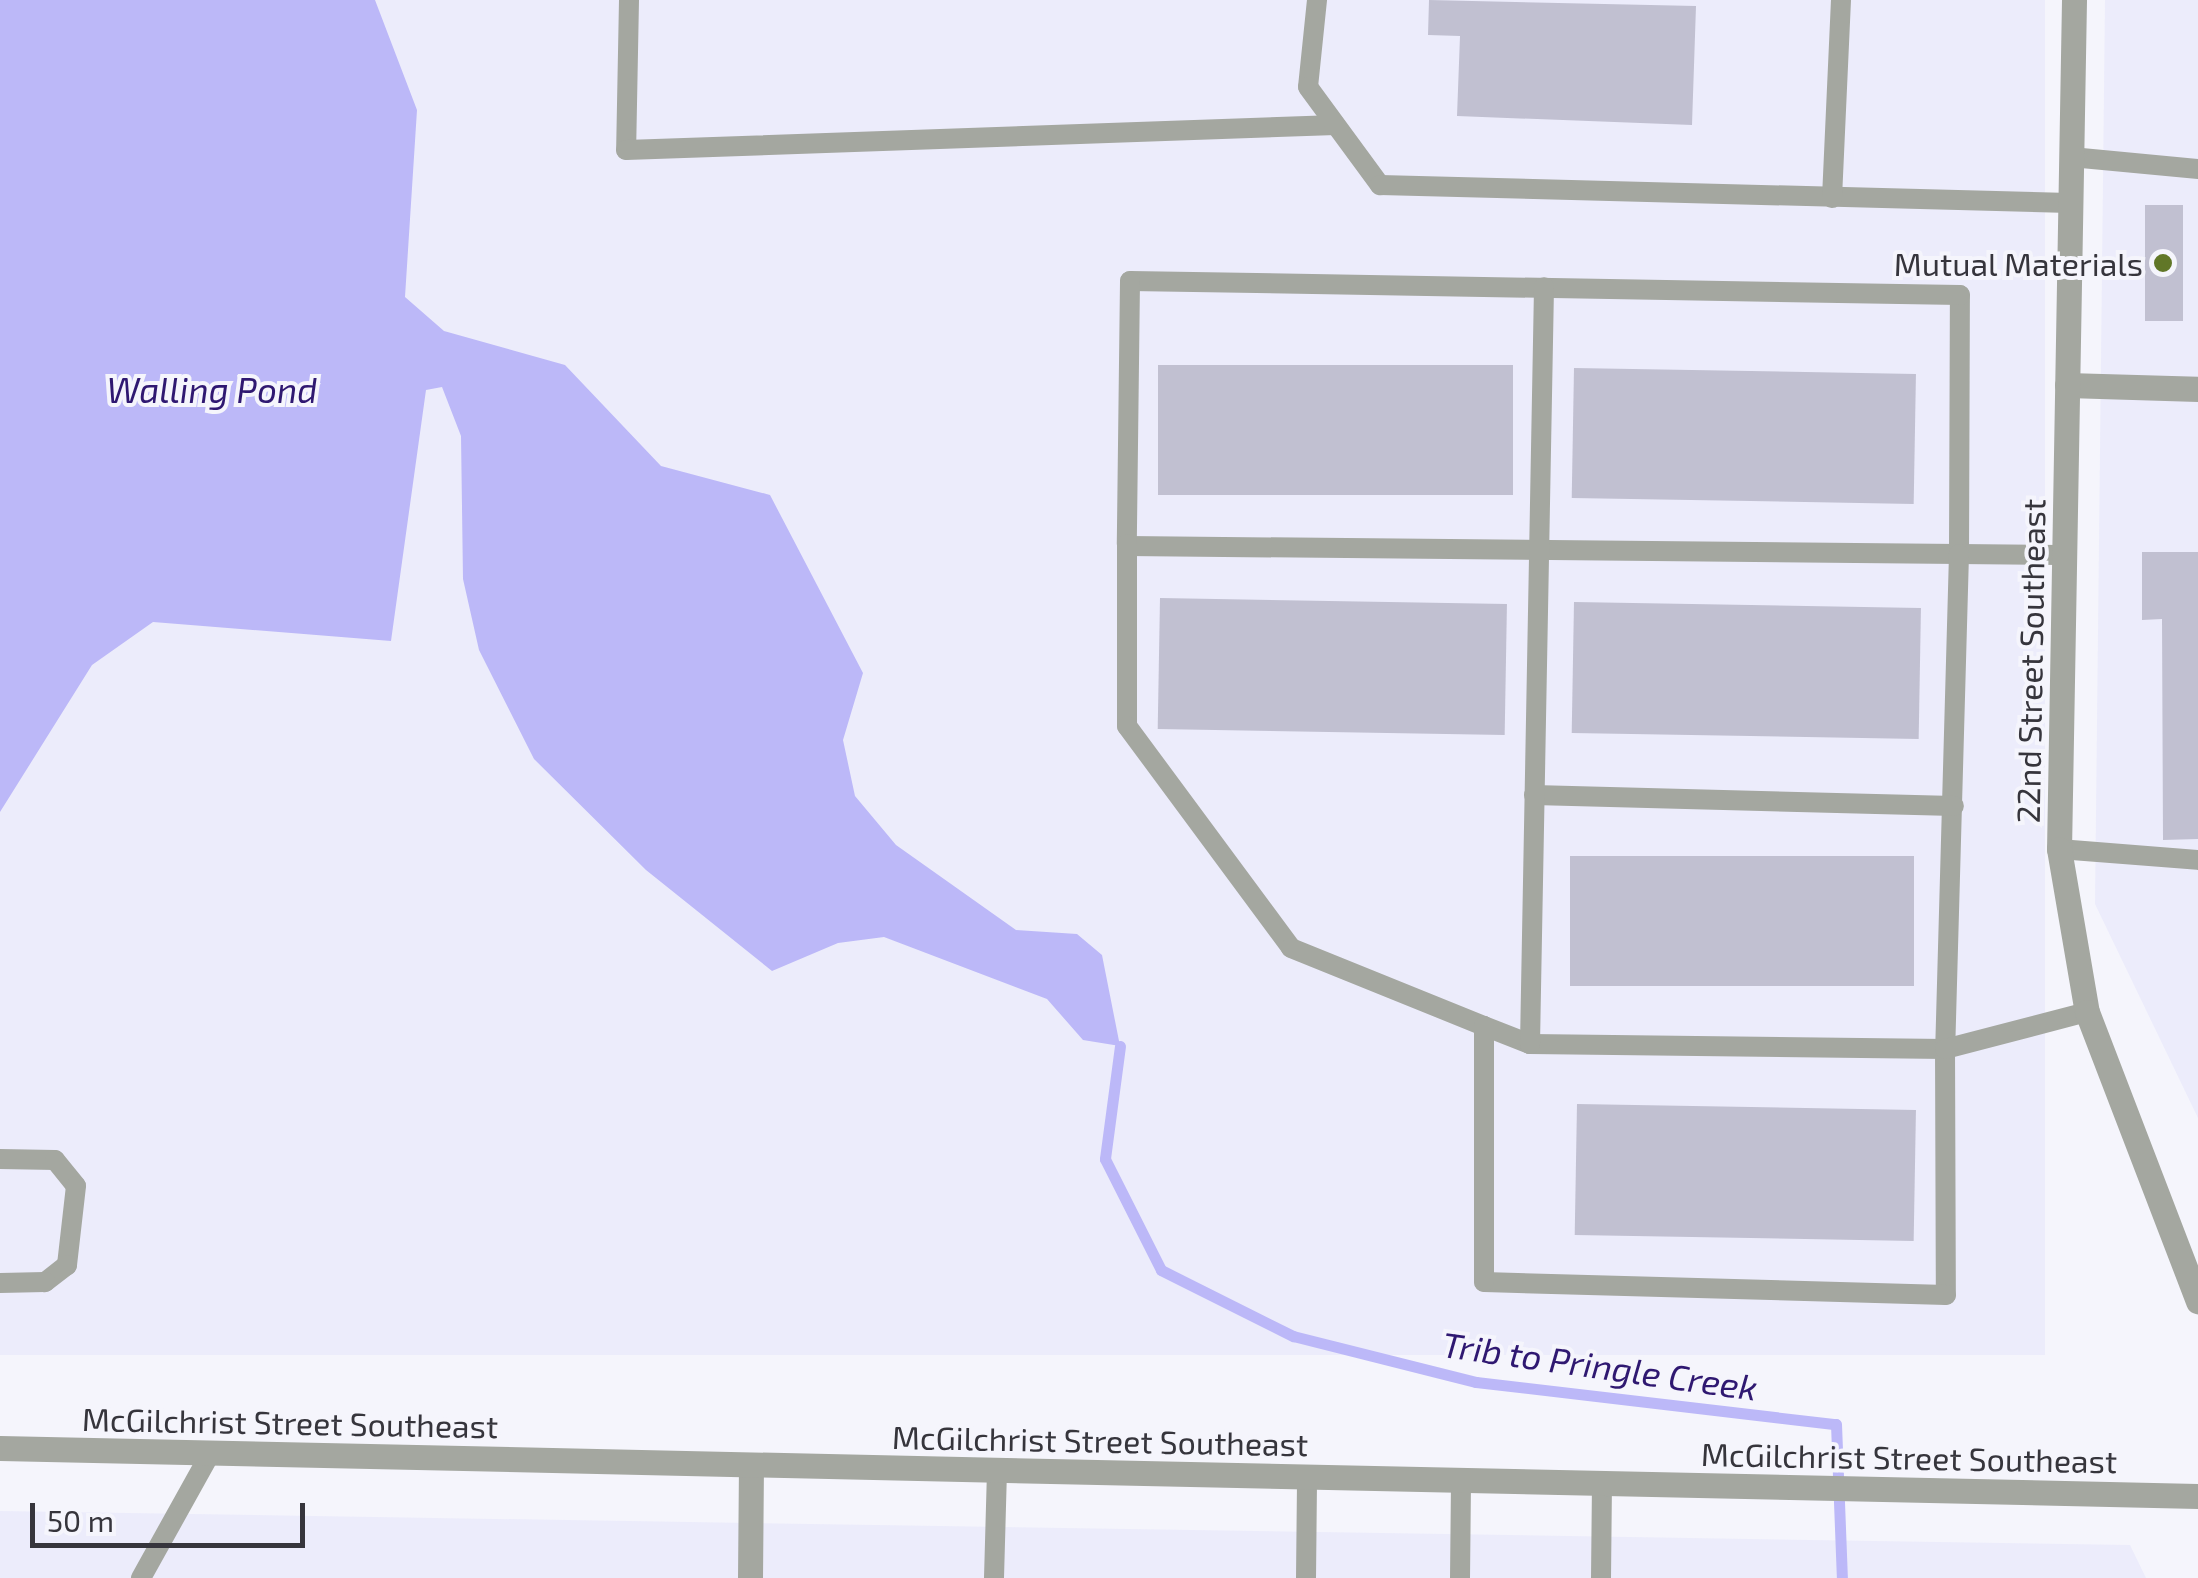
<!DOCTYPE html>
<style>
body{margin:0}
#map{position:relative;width:2198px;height:1578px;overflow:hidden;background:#f5f5fc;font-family:"Exo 2",sans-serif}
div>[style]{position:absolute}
.built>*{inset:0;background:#ececfb;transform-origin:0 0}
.water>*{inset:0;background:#bcb8f8}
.stream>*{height:11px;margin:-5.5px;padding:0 5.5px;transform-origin:5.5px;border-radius:5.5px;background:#bcb8f8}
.building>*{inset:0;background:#c1c0d1;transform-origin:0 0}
.service>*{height:20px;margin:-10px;padding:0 10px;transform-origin:10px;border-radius:10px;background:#a4a7a0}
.minor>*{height:25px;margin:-12.5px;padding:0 12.5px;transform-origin:12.5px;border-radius:12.5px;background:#a4a7a0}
.tertiary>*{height:25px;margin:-12.5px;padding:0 12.5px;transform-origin:12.5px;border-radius:12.5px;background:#a4a7a0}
.dots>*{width:28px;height:28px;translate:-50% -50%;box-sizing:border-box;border:5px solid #f5f5fc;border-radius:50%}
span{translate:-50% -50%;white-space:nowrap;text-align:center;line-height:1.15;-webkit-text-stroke:8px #f5f5fc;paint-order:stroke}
.poi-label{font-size:32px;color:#36353c}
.right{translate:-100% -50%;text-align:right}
.street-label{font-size:32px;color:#36353c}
.water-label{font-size:35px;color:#2f1871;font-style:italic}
.scale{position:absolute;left:30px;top:1503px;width:275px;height:45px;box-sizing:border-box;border:5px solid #36353c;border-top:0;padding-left:12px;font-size:30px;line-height:35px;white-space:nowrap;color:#36353c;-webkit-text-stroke:8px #f5f5fc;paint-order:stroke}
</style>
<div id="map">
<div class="built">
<i style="left:0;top:0;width:2045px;height:1355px"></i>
<i style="clip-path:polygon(2105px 0,2198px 0,2198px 1118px,2095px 904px)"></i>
<i style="clip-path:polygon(0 1511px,2130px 1545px,2146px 1578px,0 1578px)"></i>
</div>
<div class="water">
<i style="clip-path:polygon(0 0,375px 0,417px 110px,405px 297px,444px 331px,565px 365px,661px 466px,770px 495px,863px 673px,843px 740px,855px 796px,896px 845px,1016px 930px,1077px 934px,1102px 955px,1120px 1046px,1083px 1040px,1047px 999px,884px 937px,838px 943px,772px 971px,646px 870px,534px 759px,479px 650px,463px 579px,461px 436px,442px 387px,426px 390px,391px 641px,153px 622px,92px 665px,0 812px)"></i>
</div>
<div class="stream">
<i style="left:1120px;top:1046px;width:114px;rotate:97.6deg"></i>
<i style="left:1105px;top:1159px;width:124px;rotate:63.2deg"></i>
<i style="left:1161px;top:1270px;width:148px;rotate:26.6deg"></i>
<i style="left:1293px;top:1336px;width:189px;rotate:14.1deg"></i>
<i style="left:1476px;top:1382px;width:362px;rotate:6.7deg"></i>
<i style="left:1836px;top:1424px;width:154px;rotate:87.8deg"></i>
</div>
<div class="building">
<i style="clip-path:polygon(1429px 0,1696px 6px,1692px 125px,1457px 116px,1460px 36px,1428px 35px)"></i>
<i style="left:2145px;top:205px;width:38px;height:116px"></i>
<i style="left:1158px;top:365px;width:355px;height:130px"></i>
<i style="left:1574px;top:368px;width:342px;height:130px;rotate:1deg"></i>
<i style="clip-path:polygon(2142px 552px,2198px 552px,2198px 839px,2163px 840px,2162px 619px,2142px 620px)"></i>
<i style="left:1160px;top:598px;width:347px;height:131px;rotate:1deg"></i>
<i style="left:1574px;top:602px;width:347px;height:131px;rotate:1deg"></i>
<i style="left:1570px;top:856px;width:344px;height:130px"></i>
<i style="left:1577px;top:1104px;width:339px;height:131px;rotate:1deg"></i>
</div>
<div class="service">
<i style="left:629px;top:0;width:150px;rotate:91.1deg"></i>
<i style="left:626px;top:150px;width:710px;rotate:-2.02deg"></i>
<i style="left:1317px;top:0;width:87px;rotate:95.9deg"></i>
<i style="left:1308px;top:87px;width:122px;rotate:53.7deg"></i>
<i style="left:1380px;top:185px;width:690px;rotate:1.49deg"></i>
<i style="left:2071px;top:157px;width:128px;rotate:5.4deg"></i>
<i style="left:1832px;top:198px;width:198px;rotate:-87.4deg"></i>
<i style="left:1127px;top:546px;width:832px;rotate:0.55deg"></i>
<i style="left:1959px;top:554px;width:259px;rotate:-89.8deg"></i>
<i style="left:1960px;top:295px;width:830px;rotate:-179.03deg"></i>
<i style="left:1130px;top:281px;width:263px;rotate:90.7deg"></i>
<i style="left:1127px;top:544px;width:182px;rotate:90deg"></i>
<i style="left:1127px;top:726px;width:276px;rotate:53.5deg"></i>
<i style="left:1291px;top:948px;width:208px;rotate:22deg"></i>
<i style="left:1484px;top:1026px;width:49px;rotate:21.4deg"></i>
<i style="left:1530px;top:1044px;width:415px;rotate:0.7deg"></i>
<i style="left:1945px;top:1049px;width:246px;rotate:89.8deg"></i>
<i style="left:1946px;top:1295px;width:462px;rotate:-178.4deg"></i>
<i style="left:1484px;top:1282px;width:256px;rotate:-90deg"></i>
<i style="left:2064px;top:555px;width:105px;rotate:-179.5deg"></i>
<i style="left:1959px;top:554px;width:495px;rotate:91.6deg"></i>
<i style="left:1945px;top:1049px;width:147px;rotate:-14.6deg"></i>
<i style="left:1534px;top:795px;width:420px;rotate:1.5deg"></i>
<i style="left:2059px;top:849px;width:139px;rotate:4.5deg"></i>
<i style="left:1530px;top:1044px;width:757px;rotate:-88.94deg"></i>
<i style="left:0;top:1159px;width:55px;rotate:1deg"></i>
<i style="left:55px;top:1160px;width:33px;rotate:51deg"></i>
<i style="left:76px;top:1186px;width:80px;rotate:96.5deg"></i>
<i style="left:67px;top:1265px;width:28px;rotate:142deg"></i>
<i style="left:45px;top:1282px;width:45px;rotate:178.7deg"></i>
<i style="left:141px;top:1578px;width:144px;rotate:-60.9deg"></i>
<i style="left:994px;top:1578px;width:108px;rotate:-88.4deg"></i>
<i style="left:1306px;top:1578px;width:101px;rotate:-89.4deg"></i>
<i style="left:1460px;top:1578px;width:98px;rotate:-89.4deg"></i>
<i style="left:1601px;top:1578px;width:95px;rotate:-89.4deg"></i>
</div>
<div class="minor">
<i style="left:2067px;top:385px;width:131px;rotate:1.7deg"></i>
<i style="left:750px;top:1578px;width:113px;rotate:-89.5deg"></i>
</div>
<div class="tertiary">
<i style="left:2074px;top:0;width:849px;rotate:91.01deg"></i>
<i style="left:2059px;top:849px;width:165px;rotate:80.3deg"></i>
<i style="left:2087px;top:1012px;width:310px;rotate:69deg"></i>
<i style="left:0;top:1448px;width:2199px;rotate:1.25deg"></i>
</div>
<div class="dots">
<i style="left:2163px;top:263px;background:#617728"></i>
</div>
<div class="poi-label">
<span class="right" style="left:2143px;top:263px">Mutual Materials</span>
</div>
<div class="street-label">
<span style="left:2030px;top:661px;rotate:-89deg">22nd Street Southeast</span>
<span style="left:290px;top:1422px;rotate:1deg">McGilchrist Street Southeast</span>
<span style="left:1100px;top:1440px;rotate:1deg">McGilchrist Street Southeast</span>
<span style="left:1909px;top:1457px;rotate:1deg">McGilchrist Street Southeast</span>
</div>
<div class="water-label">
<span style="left:212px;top:389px">Walling Pond</span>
<span style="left:1600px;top:1365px;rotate:8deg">Trib to Pringle Creek</span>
</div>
<div class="scale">50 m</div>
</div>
